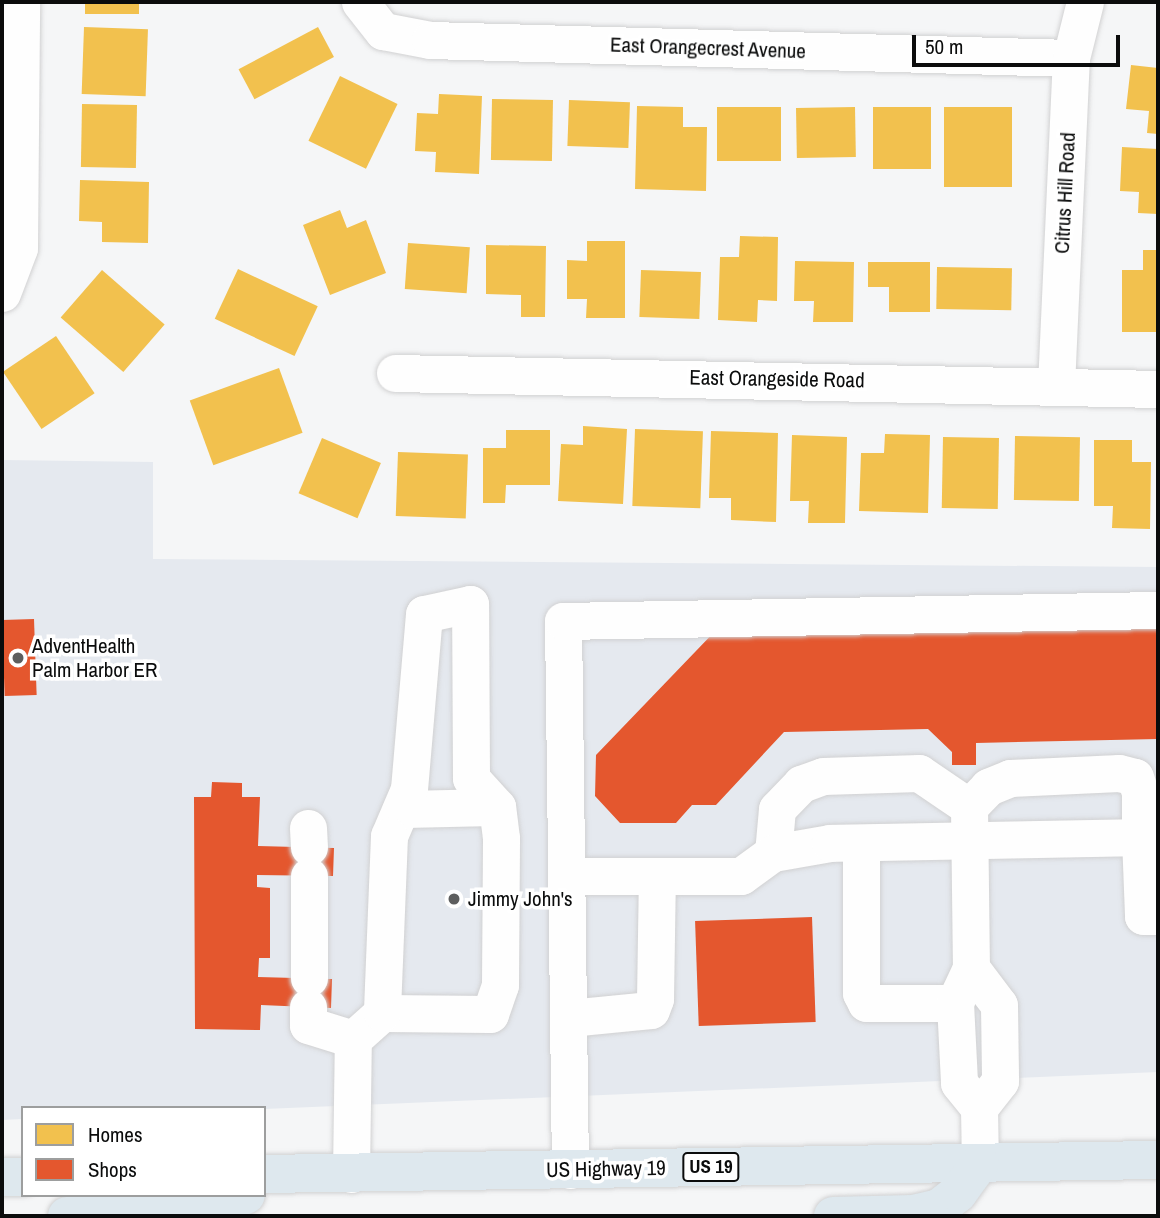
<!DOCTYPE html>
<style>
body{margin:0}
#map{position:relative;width:1160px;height:1218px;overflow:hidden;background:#f5f6f7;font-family:"Archivo Narrow",sans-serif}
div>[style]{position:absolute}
.built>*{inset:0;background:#e5e9ef}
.homes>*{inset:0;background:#f2c14e;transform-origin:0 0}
.shops>*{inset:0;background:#e4572e;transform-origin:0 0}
.roads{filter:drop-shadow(0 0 2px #d1d1d2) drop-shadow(0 0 2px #d1d1d2)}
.minor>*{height:37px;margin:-18.5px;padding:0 18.5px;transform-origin:18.5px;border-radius:18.5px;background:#fefefe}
.highway>*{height:38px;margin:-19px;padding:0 19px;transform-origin:19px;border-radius:19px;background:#dee8ee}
.dots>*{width:19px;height:19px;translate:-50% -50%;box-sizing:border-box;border:4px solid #fff;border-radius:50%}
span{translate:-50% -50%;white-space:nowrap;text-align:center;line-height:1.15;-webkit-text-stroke:7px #fff;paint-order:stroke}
.shield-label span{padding:2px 5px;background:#fff;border:2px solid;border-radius:5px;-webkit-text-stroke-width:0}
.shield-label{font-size:19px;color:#0b0c0c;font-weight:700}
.street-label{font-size:21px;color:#0b0c0c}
.poi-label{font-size:21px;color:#0b0c0c}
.left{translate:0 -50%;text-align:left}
.frame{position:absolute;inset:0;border:4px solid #0b0c0c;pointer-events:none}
.legend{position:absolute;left:21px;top:1106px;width:245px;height:91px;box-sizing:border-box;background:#fff;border:2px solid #9d9e9e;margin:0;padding:9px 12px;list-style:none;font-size:21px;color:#0b0c0c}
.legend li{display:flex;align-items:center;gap:14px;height:35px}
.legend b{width:35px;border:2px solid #9d9e9e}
.scale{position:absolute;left:912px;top:35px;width:208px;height:32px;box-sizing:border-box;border:4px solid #0b0c0c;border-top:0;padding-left:9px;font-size:21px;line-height:24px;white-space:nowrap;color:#0b0c0c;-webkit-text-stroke:5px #fff;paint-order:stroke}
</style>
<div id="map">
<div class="built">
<i style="clip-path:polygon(2px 460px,153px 462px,153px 559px,1158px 567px,1158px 1072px,264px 1109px,23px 1108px,23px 1119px,2px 1120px)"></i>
</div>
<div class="homes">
<i style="left:85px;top:2px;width:54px;height:12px"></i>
<i style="left:84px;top:27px;width:64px;height:67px;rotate:2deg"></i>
<i style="left:318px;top:27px;width:34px;height:90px;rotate:62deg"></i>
<i style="clip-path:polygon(1131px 65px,1158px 68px,1158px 134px,1147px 133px,1149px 111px,1126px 109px)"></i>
<i style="left:340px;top:76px;width:64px;height:72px;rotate:26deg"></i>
<i style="clip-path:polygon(439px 94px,482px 96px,479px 174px,435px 172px,436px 152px,415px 151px,417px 113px,438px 114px)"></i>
<i style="left:492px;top:99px;width:61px;height:61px;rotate:1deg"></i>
<i style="left:569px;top:100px;width:61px;height:46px;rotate:2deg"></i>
<i style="left:82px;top:104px;width:55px;height:63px;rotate:1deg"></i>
<i style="clip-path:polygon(637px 106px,683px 107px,683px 127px,707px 127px,706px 191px,635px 189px)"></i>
<i style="left:717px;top:107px;width:64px;height:54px"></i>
<i style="left:855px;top:107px;width:50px;height:59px;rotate:89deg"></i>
<i style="left:873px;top:107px;width:58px;height:62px"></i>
<i style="left:1012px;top:107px;width:80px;height:68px;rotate:90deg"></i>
<i style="clip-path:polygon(1122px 147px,1158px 149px,1158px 214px,1138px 213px,1139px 192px,1120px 191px)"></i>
<i style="clip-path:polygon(80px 180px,149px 182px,148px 243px,102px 242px,102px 222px,79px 221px)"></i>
<i style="clip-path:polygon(340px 210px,347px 228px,366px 220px,386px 273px,330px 295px,303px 225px)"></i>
<i style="clip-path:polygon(740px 236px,778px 237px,777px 301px,758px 300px,757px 322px,718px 320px,720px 257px,739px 257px)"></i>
<i style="clip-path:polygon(587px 241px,625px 241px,625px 318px,586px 318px,587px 299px,567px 299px,567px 260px,587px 261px)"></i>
<i style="left:408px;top:243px;width:62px;height:46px;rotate:4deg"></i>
<i style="clip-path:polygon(486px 245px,546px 246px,545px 317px,521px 317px,521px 295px,486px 294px)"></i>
<i style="clip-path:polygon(1143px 250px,1158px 250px,1158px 332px,1122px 332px,1122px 270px,1143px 270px)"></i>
<i style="clip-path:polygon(795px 261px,854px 262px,853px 322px,813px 322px,814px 301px,794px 301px)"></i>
<i style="clip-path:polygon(868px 262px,930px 262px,930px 312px,889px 312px,889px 287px,868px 287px)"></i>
<i style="left:937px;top:267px;width:75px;height:42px;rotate:1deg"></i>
<i style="left:238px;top:269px;width:88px;height:55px;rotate:25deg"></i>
<i style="left:102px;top:270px;width:83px;height:63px;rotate:41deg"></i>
<i style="left:641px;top:270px;width:60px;height:47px;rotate:2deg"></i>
<i style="left:56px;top:336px;width:69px;height:64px;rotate:56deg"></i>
<i style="left:279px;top:368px;width:69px;height:95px;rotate:70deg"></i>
<i style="clip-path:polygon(583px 426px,627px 429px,623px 504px,558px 501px,561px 444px,583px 445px)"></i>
<i style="left:635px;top:429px;width:68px;height:77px;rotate:2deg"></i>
<i style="clip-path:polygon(506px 430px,550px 430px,550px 485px,506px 485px,505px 503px,483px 503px,483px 448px,506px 448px)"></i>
<i style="clip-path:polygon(711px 431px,778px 433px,776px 522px,731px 520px,731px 498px,709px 498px)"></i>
<i style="clip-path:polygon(885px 434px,930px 435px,928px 513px,859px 511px,861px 453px,884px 453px)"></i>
<i style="clip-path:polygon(792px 435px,847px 437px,845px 523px,808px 523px,809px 501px,790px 501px)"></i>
<i style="left:1015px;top:436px;width:65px;height:64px;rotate:1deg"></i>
<i style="left:943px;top:437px;width:56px;height:71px;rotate:1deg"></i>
<i style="left:322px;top:438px;width:64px;height:60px;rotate:23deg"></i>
<i style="clip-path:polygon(1094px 440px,1132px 440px,1132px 462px,1151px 462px,1150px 529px,1112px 528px,1113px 506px,1094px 506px)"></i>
<i style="left:398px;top:452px;width:70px;height:64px;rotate:2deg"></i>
</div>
<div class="shops">
<i style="left:34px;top:619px;width:76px;height:32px;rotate:88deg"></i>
<i style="clip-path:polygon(1158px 622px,1158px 739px,976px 743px,976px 765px,952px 765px,952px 752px,928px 729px,784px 732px,716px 805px,692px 805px,676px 823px,620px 823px,595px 796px,596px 755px,720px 626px)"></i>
<i style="clip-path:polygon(212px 782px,242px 783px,242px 797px,260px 797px,258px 846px,334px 848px,333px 876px,257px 875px,257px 887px,270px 888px,270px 958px,259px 958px,258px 977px,332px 979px,331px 1008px,261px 1005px,260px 1030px,195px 1029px,194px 797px,211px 797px)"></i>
<i style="left:812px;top:917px;width:105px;height:117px;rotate:88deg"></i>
</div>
<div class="roads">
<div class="minor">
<i style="left:360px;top:2px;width:37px;rotate:52deg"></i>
<i style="left:383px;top:31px;width:48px;rotate:10.8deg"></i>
<i style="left:430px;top:40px;width:641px;rotate:1.61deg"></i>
<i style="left:2px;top:293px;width:48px;rotate:-69.3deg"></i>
<i style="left:19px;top:248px;width:246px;rotate:-89.5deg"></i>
<i style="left:395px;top:373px;width:763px;rotate:1.2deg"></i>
<i style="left:1056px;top:386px;width:328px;rotate:-87.4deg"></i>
<i style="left:1071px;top:58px;width:58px;rotate:-76deg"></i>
<i style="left:969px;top:807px;width:28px;rotate:-46deg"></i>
<i style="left:988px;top:787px;width:24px;rotate:-22deg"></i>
<i style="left:1010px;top:778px;width:109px;rotate:-2.6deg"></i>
<i style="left:1119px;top:773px;width:16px;rotate:14deg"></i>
<i style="left:1135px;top:777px;width:16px;rotate:72deg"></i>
<i style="left:1140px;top:792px;width:45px;rotate:90deg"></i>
<i style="left:401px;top:809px;width:96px;rotate:-1.2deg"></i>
<i style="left:308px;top:828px;width:19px;rotate:87deg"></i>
<i style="left:861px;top:843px;width:150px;rotate:90deg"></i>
<i style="left:861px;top:993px;width:11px;rotate:63deg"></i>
<i style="left:866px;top:1003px;width:89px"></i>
<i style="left:773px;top:853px;width:44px;rotate:-84.8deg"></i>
<i style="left:777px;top:809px;width:35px;rotate:-46deg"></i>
<i style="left:801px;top:784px;width:23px;rotate:-20deg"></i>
<i style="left:823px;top:776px;width:96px;rotate:-1.8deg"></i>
<i style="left:919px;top:773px;width:60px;rotate:34.2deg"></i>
<i style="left:969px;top:807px;width:161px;rotate:89.3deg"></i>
<i style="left:971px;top:968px;width:38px;rotate:115deg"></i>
<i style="left:955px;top:1003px;width:80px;rotate:87.1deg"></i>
<i style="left:959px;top:1083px;width:32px;rotate:51deg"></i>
<i style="left:979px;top:1108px;width:55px;rotate:89deg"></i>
<i style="left:569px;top:876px;width:172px"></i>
<i style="left:741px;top:876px;width:39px;rotate:-36deg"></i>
<i style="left:773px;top:853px;width:58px;rotate:-10deg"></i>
<i style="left:830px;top:843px;width:310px;rotate:-1.1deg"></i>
<i style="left:1140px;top:837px;width:79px;rotate:87.8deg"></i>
<i style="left:1143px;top:916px;width:15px"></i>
<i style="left:971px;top:968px;width:46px;rotate:52.9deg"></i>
<i style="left:999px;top:1005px;width:76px;rotate:89.2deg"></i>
<i style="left:1000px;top:1081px;width:34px;rotate:128deg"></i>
<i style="left:309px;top:978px;width:102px;rotate:-90deg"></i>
<i style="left:308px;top:1007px;width:18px;rotate:90deg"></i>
<i style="left:308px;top:1025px;width:47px;rotate:17.3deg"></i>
<i style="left:569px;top:1018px;width:82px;rotate:-5.6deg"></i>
<i style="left:651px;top:1010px;width:12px;rotate:-70deg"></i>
<i style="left:655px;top:999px;width:123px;rotate:-89.1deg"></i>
<i style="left:570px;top:1170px;width:549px;rotate:-90.73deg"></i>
<i style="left:563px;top:621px;width:595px;rotate:-1.06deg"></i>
<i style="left:351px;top:1174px;width:135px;rotate:-89.2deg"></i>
<i style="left:353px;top:1039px;width:39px;rotate:-42deg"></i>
<i style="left:382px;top:1013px;width:108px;rotate:0.5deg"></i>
<i style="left:490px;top:1014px;width:31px;rotate:-71deg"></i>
<i style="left:500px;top:985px;width:147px;rotate:-89.6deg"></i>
<i style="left:501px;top:838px;width:31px;rotate:-97deg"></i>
<i style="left:497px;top:807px;width:39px;rotate:-132deg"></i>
<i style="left:471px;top:778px;width:174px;rotate:-90.3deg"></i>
<i style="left:470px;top:604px;width:47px;rotate:167.7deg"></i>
<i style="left:424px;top:614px;width:176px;rotate:94.9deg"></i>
<i style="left:409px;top:789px;width:51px;rotate:113.1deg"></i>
<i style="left:389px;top:836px;width:177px;rotate:92.3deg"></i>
</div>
<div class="highway">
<i style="left:264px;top:1174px;width:894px;rotate:-0.9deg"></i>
<i style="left:2px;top:1177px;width:21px"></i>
<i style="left:67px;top:1216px;width:116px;rotate:-2deg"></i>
<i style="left:183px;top:1212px;width:65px;rotate:-15.1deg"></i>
<i style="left:833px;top:1216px;width:80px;rotate:-1.4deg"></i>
<i style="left:913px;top:1214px;width:27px;rotate:-13deg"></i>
<i style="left:939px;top:1208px;width:24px;rotate:-38deg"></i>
<i style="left:958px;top:1193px;width:37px;rotate:-54deg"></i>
</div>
</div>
<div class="dots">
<i style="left:18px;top:658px;background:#5d5e5e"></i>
<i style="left:454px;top:899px;background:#5d5e5e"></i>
</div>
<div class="shield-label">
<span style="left:711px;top:1167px">US 19</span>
</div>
<div class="street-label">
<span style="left:708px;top:48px;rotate:2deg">East Orangecrest Avenue</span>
<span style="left:1065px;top:193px;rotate:-87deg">Citrus Hill Road</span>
<span style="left:777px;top:379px;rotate:1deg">East Orangeside Road</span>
<span style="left:606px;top:1169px;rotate:-1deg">US Highway 19</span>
</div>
<div class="poi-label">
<span class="left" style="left:32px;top:658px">AdventHealth<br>Palm Harbor ER</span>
<span class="left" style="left:468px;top:899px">Jimmy John's</span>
</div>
<div class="frame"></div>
<ul class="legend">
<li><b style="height:19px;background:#f2c14e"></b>Homes</li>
<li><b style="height:19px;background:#e4572e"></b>Shops</li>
</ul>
<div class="scale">50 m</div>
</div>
